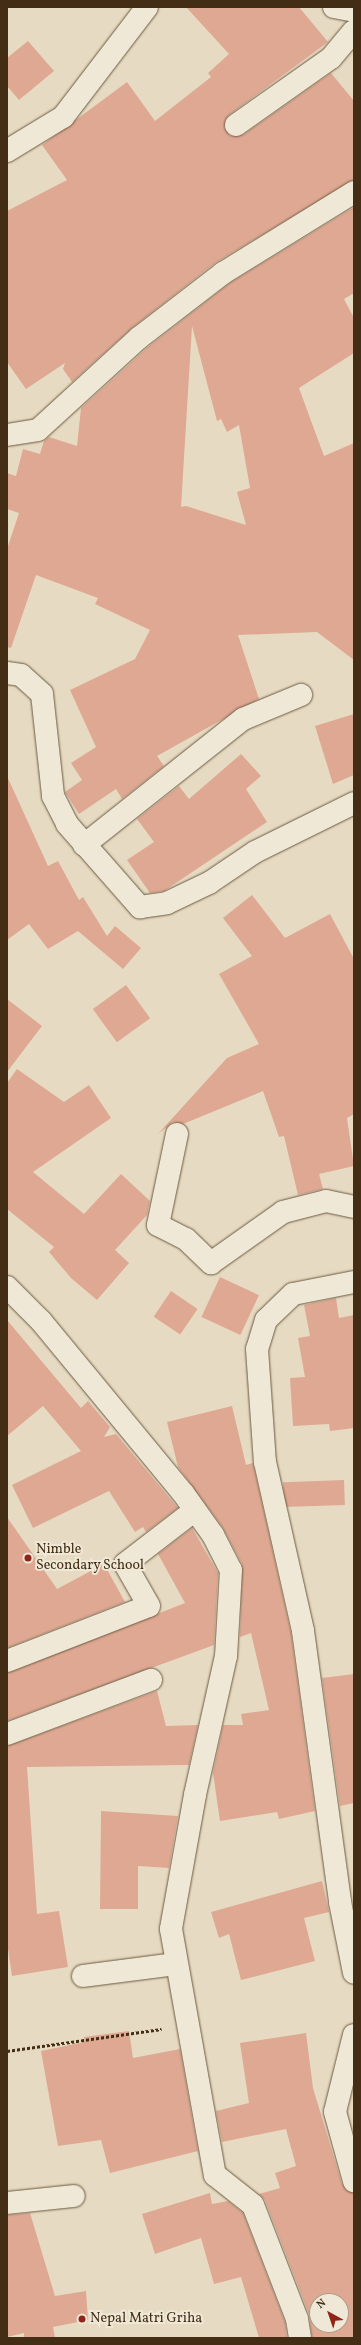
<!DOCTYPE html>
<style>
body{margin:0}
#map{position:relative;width:361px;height:2345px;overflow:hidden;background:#e6dbc2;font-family:Vollkorn,serif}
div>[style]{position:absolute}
.building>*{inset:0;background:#dfa892;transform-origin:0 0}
.path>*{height:2.5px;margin-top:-1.25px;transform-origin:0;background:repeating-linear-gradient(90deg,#432e15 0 3px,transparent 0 5px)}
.roads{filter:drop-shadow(0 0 1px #6c5940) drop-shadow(0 0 1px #6c5940)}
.minor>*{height:22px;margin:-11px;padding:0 11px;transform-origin:11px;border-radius:11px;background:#efe8d7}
.dots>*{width:11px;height:11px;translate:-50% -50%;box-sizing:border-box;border:2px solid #efe8d7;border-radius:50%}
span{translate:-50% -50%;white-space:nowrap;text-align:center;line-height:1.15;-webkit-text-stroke:4px #efe8d7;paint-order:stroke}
.poi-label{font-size:14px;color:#432e15}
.left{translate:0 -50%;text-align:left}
.frame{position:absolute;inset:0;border:8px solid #432e15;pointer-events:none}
.north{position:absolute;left:309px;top:2293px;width:40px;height:40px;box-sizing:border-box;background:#efe8d7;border:1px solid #aa9e89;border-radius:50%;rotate:320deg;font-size:11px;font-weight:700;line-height:16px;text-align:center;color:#432e15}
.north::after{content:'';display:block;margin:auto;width:14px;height:18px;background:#8f2418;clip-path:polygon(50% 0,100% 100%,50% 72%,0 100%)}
</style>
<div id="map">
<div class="building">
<i style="clip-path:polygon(186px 7px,299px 7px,328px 42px,229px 115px,224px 127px,230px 136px,243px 135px,331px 73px,354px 101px,354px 180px,215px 263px,132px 328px,72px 382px,63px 369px,65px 363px,26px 389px,7px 362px,7px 211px,67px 180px,42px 145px,127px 82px,155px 121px,211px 77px,208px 73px,229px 54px)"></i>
<i style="clip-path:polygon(28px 41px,54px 71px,19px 100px,7px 86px,7px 58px)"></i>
<i style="clip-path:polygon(evenodd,354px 207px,354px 293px,344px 299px,354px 318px,354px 353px,299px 388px,324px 456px,354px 443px,354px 660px,317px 632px,238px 635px,259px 699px,157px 756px,164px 766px,122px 799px,116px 789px,79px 814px,65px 792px,82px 780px,71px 763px,96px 747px,70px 690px,135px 659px,150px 630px,95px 604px,98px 598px,36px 575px,11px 648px,7px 647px,7px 549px,19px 513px,7px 509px,7px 473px,16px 476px,23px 449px,40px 454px,44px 441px,49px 437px,77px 446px,81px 408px,148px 347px,230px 283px,354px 207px,192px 326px,217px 421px,221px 419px,227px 432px,239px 425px,250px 488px,237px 492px,246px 525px,186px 506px,181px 507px,192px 326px)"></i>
<i style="clip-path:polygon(354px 714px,354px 775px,333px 784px,315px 726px)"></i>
<i style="clip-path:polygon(241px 754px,261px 776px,246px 789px,267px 822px,164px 891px,150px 893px,127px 860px,154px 842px,137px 819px,179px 786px,189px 799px)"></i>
<i style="clip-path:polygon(7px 776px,48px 866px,58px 861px,79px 900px,83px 897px,107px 936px,115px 926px,141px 948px,123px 969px,78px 931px,48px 949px,29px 924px,7px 940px)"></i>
<i style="clip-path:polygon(252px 895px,285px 938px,330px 914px,354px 959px,354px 1114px,347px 1118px,354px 1166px,319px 1174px,323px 1189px,298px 1195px,284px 1136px,279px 1137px,263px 1091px,183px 1124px,173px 1122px,158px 1134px,227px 1058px,259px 1044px,219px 974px,252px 956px,223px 918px)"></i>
<i style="left:126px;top:985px;width:41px;height:41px;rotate:54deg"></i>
<i style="clip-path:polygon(7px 999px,42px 1026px,7px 1072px)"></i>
<i style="clip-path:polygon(17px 1069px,64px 1102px,89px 1085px,111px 1118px,33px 1172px,84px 1214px,121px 1174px,150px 1201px,147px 1215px,115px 1250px,129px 1263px,97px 1300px,71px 1278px,49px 1252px,54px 1247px,7px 1209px,7px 1083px)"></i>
<i style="left:220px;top:1277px;width:43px;height:44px;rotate:25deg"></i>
<i style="left:171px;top:1291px;width:32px;height:31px;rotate:34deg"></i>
<i style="clip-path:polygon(336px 1298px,339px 1318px,354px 1315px,354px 1428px,330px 1431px,329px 1424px,293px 1426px,290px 1378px,305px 1377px,298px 1338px,310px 1336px,304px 1305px)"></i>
<i style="clip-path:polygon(7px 1320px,81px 1408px,88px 1401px,110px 1427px,104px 1437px,116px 1434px,178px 1508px,146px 1532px,143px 1527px,135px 1532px,109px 1491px,33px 1528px,12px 1485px,81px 1451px,43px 1406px,7px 1436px)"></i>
<i style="clip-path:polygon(232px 1406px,246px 1465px,253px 1463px,291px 1633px,315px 1811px,279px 1819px,277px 1812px,220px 1821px,213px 1773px,223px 1725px,243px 1725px,241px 1714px,269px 1710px,251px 1633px,240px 1637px,242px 1564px,223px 1528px,178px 1467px,167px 1422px)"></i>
<i style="left:344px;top:1480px;width:25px;height:61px;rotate:88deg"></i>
<i style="clip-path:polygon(7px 1517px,57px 1589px,104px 1564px,125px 1602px,7px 1648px)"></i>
<i style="clip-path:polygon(192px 1528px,218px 1573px,214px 1645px,7px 1721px,7px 1673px,185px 1603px,158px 1554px)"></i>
<i style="clip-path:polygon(354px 1674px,354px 1803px,340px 1806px,322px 1678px)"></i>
<i style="clip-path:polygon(157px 1691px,166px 1726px,198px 1725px,189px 1765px,27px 1767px,37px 1914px,59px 1911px,68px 1967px,12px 1976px,7px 1942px,7px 1746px)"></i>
<i style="clip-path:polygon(101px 1811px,178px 1816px,169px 1868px,138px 1866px,138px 1909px,100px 1909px)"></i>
<i style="clip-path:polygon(322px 1881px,329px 1912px,304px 1918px,315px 1961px,241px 1980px,229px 1934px,219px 1938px,211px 1912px)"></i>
<i style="clip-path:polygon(129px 2031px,133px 2058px,180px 2049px,198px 2151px,110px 2173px,101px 2140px,58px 2146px,41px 2051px,84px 2042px,84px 2037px)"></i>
<i style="clip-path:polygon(evenodd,306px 2033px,313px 2088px,342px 2184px,354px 2193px,354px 2338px,312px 2338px,309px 2314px,265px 2200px,259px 2194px,280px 2188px,275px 2173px,296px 2166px,286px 2129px,222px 2142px,216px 2111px,249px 2103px,240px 2043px,306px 2033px,317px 2301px,341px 2301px,341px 2325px,317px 2325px,317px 2301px)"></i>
<i style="clip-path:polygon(210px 2193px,212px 2204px,228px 2201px,243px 2213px,285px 2322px,287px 2338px,259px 2338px,241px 2277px,214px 2284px,201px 2238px,155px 2254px,142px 2214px)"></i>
<i style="clip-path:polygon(30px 2213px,55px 2296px,86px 2291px,88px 2320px,53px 2327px,55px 2338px,24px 2338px,24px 2333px,7px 2337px,7px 2215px)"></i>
</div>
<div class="path">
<i style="left:7px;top:2051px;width:156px;rotate:-8.1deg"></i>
</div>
<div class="roads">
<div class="minor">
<i style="left:334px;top:7px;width:20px;rotate:11deg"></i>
<i style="left:236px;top:125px;width:116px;rotate:-35.2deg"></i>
<i style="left:331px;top:58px;width:35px;rotate:-50deg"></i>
<i style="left:7px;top:151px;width:66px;rotate:-31.3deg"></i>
<i style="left:63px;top:117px;width:138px;rotate:-52.6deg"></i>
<i style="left:7px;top:435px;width:31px;rotate:-9deg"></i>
<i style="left:38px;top:430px;width:138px;rotate:-42.4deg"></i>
<i style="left:140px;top:337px;width:105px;rotate:-37.6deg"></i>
<i style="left:223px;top:273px;width:154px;rotate:-31.7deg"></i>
<i style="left:7px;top:673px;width:14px;rotate:8deg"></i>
<i style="left:21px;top:675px;width:28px;rotate:42deg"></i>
<i style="left:42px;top:694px;width:103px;rotate:83.8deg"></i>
<i style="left:53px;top:796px;width:31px;rotate:63deg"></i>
<i style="left:67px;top:824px;width:111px;rotate:48.7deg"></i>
<i style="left:140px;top:907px;width:27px;rotate:-8deg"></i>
<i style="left:167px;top:903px;width:47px;rotate:-25.5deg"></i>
<i style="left:209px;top:883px;width:55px;rotate:-34deg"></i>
<i style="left:255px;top:852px;width:110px;rotate:-26.3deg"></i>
<i style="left:84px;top:845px;width:203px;rotate:-38.4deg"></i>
<i style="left:243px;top:719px;width:63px;rotate:-22.5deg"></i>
<i style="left:177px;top:1134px;width:93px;rotate:101.8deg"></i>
<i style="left:158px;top:1225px;width:31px;rotate:27deg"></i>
<i style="left:186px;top:1239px;width:35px;rotate:44deg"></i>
<i style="left:211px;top:1263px;width:88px;rotate:-35.3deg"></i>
<i style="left:283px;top:1212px;width:44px;rotate:-14.3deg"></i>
<i style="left:326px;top:1201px;width:29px;rotate:12deg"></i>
<i style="left:354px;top:1282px;width:62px;rotate:168.9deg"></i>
<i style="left:293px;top:1294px;width:37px;rotate:136deg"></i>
<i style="left:266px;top:1320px;width:30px;rotate:107deg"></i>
<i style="left:257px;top:1349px;width:113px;rotate:86deg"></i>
<i style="left:265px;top:1462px;width:173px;rotate:77.3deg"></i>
<i style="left:303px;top:1631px;width:274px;rotate:82.2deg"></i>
<i style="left:340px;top:1902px;width:72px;rotate:78.8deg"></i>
<i style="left:7px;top:1287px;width:48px;rotate:45deg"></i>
<i style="left:41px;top:1321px;width:223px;rotate:50.5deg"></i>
<i style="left:183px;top:1493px;width:52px;rotate:54.5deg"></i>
<i style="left:213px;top:1535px;width:39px;rotate:63deg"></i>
<i style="left:231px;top:1570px;width:86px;rotate:93.3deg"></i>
<i style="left:226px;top:1656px;width:142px;rotate:102.6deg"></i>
<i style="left:195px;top:1795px;width:136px;rotate:100.2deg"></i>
<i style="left:171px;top:1929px;width:250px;rotate:79.9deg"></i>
<i style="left:215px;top:2175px;width:48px;rotate:38.3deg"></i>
<i style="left:253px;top:2205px;width:122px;rotate:68.9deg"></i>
<i style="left:297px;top:2319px;width:19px;rotate:81deg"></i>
<i style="left:7px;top:1661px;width:152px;rotate:-21.2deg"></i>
<i style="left:149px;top:1606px;width:48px;rotate:-119.7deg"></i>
<i style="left:125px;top:1564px;width:88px;rotate:-37.6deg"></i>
<i style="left:7px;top:1734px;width:154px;rotate:-20.6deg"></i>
<i style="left:83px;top:1976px;width:94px;rotate:-7.4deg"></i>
<i style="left:354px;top:2035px;width:79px;rotate:103.9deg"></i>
<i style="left:335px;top:2112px;width:72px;rotate:74.6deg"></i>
<i style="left:7px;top:2203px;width:67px;rotate:-6deg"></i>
</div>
</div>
<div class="dots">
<i style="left:28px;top:1558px;background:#8f2418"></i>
<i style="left:82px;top:2319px;background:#8f2418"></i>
</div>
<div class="poi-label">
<span class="left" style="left:36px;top:1558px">Nimble<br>Secondary School</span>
<span class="left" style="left:90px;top:2319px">Nepal Matri Griha</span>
</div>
<div class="frame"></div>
<div class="north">N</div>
</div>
